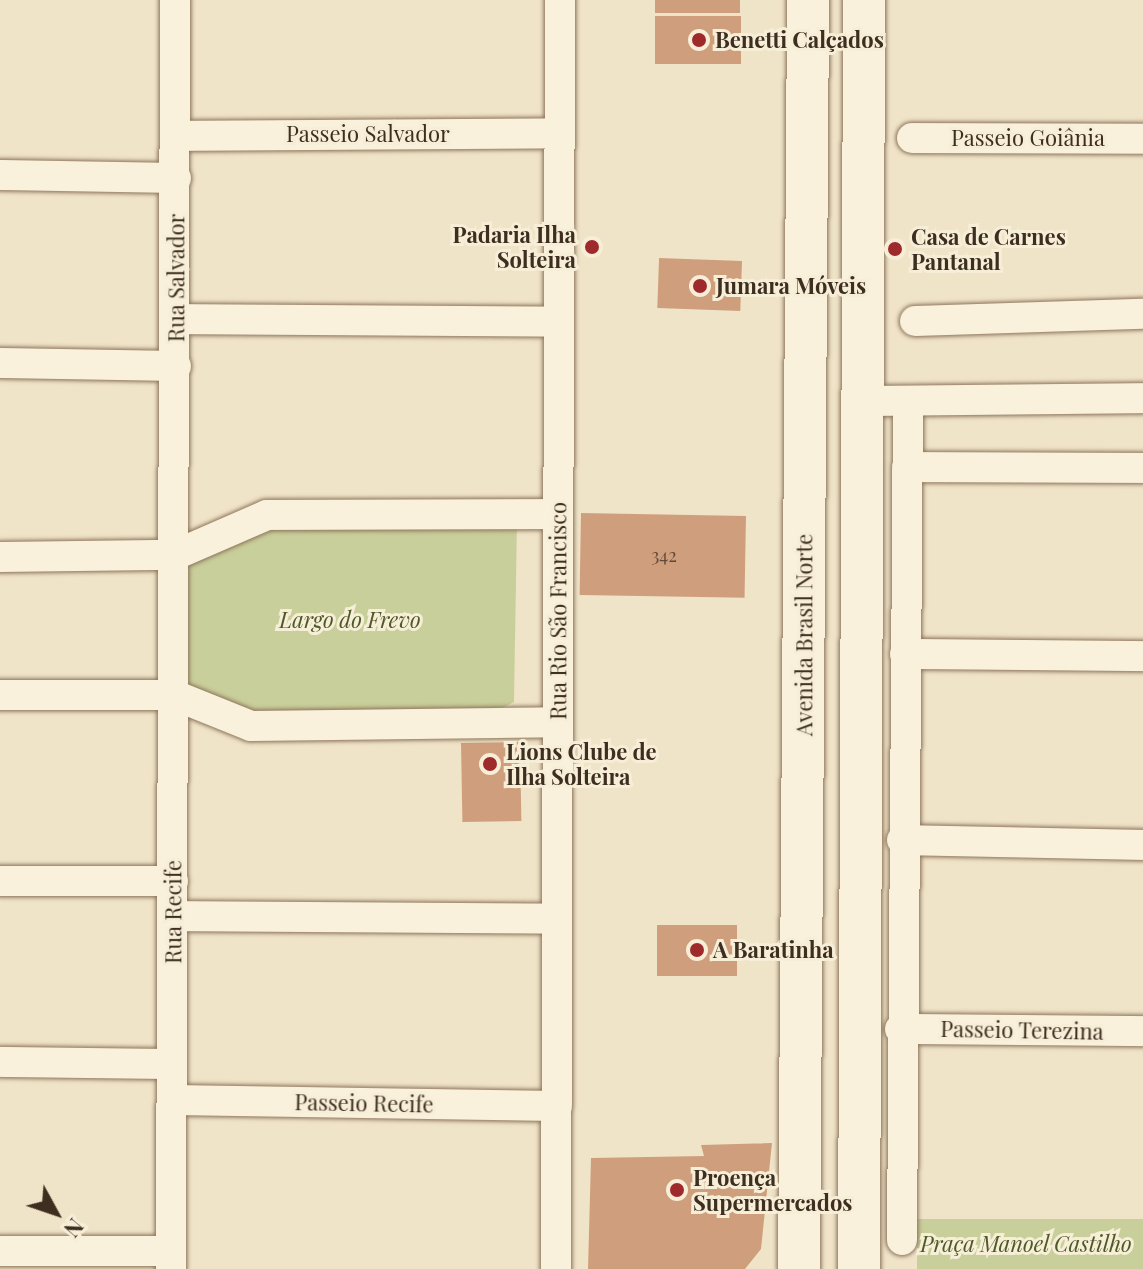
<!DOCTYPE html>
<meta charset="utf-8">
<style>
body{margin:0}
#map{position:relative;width:1143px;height:1269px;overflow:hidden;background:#f0e4c8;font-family:"Playfair Display",serif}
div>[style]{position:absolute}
.green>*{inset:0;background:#c9cf9b;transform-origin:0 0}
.building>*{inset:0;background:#cf9f7d;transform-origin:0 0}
.roads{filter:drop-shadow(0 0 2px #8d765c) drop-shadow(0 0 2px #8d765c)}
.street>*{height:30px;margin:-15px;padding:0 15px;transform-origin:15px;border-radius:15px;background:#faf1dc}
.secondary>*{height:42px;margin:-21px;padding:0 21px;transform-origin:21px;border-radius:21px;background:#faf1dc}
.dots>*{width:22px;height:22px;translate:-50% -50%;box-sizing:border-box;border:4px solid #f7eed8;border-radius:50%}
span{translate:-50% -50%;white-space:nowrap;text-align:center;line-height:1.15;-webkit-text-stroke:6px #f7eed8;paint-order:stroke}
.number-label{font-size:18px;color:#624a37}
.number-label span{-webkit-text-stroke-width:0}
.poi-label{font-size:22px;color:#3d2e20;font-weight:700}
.left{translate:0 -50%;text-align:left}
.right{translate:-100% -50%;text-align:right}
.street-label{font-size:22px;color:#3d2e20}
.park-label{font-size:22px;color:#4d5a26;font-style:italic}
.north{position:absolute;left:16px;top:1173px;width:80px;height:80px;-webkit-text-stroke:6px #f7eed8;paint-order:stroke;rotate:130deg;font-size:22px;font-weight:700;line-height:32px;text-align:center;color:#3d2e20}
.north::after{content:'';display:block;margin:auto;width:28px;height:36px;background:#3d2e20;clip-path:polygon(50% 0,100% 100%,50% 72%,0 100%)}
</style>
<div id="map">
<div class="green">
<i style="clip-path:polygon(268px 521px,517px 521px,514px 702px,485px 717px,249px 719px,183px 690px,184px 560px)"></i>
<i style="left:1143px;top:1219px;width:50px;height:226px;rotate:90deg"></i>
</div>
<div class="building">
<i style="left:655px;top:0;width:85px;height:13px"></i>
<i style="left:655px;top:16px;width:86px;height:48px"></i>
<i style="left:742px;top:261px;width:50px;height:83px;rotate:92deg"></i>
<i style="left:581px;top:513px;width:165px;height:82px;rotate:1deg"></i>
<i style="left:520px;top:742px;width:79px;height:59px;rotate:89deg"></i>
<i style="left:657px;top:925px;width:80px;height:51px"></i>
<i style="clip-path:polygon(772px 1143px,761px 1249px,745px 1269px,588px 1269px,591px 1158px,704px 1156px,701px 1145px)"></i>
</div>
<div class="roads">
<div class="street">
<i style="left:176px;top:136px;width:384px;rotate:-0.4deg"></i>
<i style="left:912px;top:138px;width:231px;rotate:0.2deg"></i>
<i style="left:0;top:175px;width:176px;rotate:1deg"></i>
<i style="left:176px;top:319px;width:383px;rotate:0.4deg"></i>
<i style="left:915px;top:321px;width:228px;rotate:-1.8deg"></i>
<i style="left:0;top:363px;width:176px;rotate:1deg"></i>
<i style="left:860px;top:401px;width:283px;rotate:-0.6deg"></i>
<i style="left:907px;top:467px;width:236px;rotate:0.2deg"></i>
<i style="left:0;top:557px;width:175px;rotate:-0.7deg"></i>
<i style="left:175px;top:555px;width:100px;rotate:-23.5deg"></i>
<i style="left:267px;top:515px;width:291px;rotate:-0.2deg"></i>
<i style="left:905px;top:654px;width:238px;rotate:0.5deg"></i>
<i style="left:0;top:695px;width:174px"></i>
<i style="left:174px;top:695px;width:83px;rotate:21.9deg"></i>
<i style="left:251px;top:726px;width:307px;rotate:-0.7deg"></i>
<i style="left:902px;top:840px;width:241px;rotate:1.2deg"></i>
<i style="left:0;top:881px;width:173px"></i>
<i style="left:173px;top:916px;width:384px;rotate:0.4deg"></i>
<i style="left:900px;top:1029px;width:243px;rotate:0.5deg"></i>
<i style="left:0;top:1062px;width:172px;rotate:0.7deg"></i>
<i style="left:172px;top:1100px;width:385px;rotate:0.9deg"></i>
<i style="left:902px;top:1240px;width:839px;rotate:-89.59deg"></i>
<i style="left:0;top:1251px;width:171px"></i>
<i style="left:171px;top:1269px;width:1269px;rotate:-89.82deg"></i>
<i style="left:556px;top:1269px;width:1269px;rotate:-89.82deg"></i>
</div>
<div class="secondary">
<i style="left:799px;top:1269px;width:1269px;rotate:-89.59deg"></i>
<i style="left:859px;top:1269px;width:1269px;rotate:-89.77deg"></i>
</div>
</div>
<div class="dots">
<i style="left:699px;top:40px;background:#9e2a2b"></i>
<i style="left:592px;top:247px;background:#9e2a2b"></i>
<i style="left:895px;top:249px;background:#9e2a2b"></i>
<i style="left:700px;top:286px;background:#9e2a2b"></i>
<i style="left:490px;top:764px;background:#9e2a2b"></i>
<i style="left:697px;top:950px;background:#9e2a2b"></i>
<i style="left:677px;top:1190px;background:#9e2a2b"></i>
</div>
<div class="number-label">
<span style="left:664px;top:555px">342</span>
</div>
<div class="poi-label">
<span class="left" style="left:715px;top:40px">Benetti Calçados</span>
<span class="right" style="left:576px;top:247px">Padaria Ilha<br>Solteira</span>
<span class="left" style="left:911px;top:249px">Casa de Carnes<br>Pantanal</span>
<span class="left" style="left:716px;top:286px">Jumara Móveis</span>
<span class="left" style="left:506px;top:764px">Lions Clube de<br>Ilha Solteira</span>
<span class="left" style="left:713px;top:950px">A Baratinha</span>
<span class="left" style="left:693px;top:1190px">Proença<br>Supermercados</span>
</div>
<div class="street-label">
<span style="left:368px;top:134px">Passeio Salvador</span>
<span style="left:1028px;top:138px">Passeio Goiânia</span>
<span style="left:176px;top:278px;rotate:-90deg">Rua Salvador</span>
<span style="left:558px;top:611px;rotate:-90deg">Rua Rio São Francisco</span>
<span style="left:804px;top:635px;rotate:-90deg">Avenida Brasil Norte</span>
<span style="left:173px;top:912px;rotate:-90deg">Rua Recife</span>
<span style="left:1022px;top:1030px;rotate:1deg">Passeio Terezina</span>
<span style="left:364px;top:1103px;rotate:1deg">Passeio Recife</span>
</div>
<div class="park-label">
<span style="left:350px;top:620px">Largo do Frevo</span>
<span style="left:1026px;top:1244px">Praça Manoel Castilho</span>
</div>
<div class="north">N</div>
</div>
